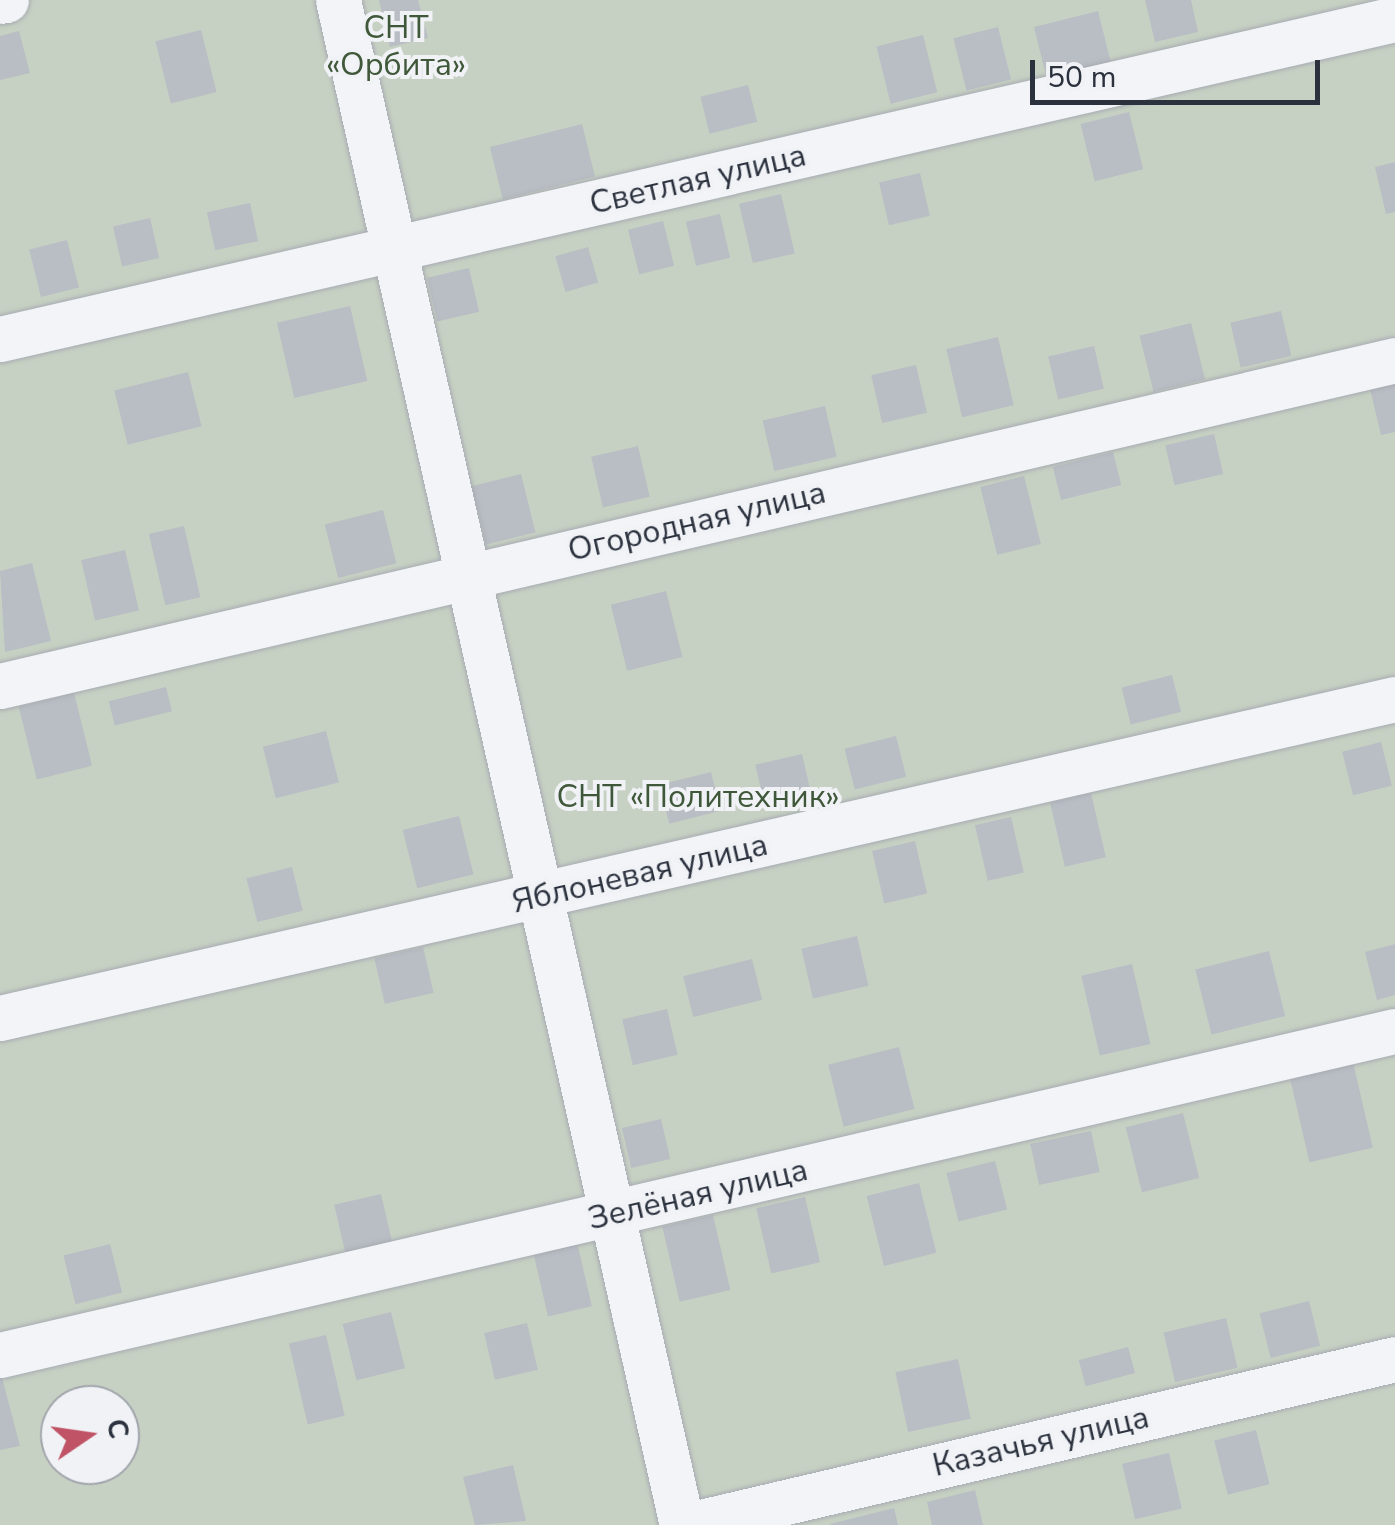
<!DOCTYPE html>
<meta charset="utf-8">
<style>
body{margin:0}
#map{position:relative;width:1395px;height:1525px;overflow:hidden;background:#e1e4e8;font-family:"Nunito Sans",sans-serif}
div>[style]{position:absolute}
.green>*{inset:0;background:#c7d1c3}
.building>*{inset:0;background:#b9bdc4;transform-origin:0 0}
.roads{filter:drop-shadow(0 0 2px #a7abb2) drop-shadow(0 0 2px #a7abb2)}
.minor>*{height:45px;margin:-22.5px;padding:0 22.5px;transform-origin:22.5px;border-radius:22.5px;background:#f3f4f7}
span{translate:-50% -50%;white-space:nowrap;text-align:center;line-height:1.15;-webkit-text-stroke:8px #f0f2f6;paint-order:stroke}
.park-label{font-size:32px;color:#40583a}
.street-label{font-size:32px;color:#2b323e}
.north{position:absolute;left:40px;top:1385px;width:100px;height:100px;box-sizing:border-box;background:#f0f2f6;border:2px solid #a1a5ac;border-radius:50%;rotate:77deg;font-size:28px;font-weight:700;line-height:40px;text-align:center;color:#2b323e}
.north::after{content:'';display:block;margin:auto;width:35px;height:45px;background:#c05365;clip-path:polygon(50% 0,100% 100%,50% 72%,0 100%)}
.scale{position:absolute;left:1030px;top:60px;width:290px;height:45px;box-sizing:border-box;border:5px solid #2b323e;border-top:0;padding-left:12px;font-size:30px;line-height:35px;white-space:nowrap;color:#2b323e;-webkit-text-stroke:8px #f0f2f6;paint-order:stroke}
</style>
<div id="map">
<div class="green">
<i style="clip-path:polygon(evenodd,0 0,1395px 0,1395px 1525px,0 1525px,0 0,60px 1405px,120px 1405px,120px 1465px,60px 1465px,60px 1405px)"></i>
</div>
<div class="building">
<i style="clip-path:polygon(379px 0,418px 0,428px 38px,390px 47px)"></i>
<i style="clip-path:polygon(1145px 0,1191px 0,1198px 32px,1155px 42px)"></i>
<i style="left:1098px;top:11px;width:55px;height:66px;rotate:76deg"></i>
<i style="left:998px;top:27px;width:54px;height:46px;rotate:76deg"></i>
<i style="left:201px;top:30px;width:64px;height:47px;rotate:76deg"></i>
<i style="clip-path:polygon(19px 31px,30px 73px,0 80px,0 36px)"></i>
<i style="left:923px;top:35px;width:59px;height:48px;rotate:76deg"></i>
<i style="left:748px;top:85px;width:38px;height:49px;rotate:76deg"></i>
<i style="left:1129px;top:112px;width:59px;height:50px;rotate:76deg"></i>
<i style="left:582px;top:124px;width:54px;height:95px;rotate:76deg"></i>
<i style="clip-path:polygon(1395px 162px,1395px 212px,1386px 214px,1375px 167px)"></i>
<i style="left:920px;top:173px;width:44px;height:42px;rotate:77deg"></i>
<i style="left:781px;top:194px;width:61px;height:43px;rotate:77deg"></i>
<i style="left:250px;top:203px;width:39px;height:44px;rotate:78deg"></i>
<i style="left:720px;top:214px;width:45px;height:35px;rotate:77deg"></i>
<i style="left:150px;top:218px;width:41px;height:38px;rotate:77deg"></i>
<i style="left:663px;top:221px;width:46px;height:36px;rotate:76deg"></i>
<i style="left:67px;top:240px;width:49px;height:39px;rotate:76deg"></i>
<i style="left:588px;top:247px;width:37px;height:34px;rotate:74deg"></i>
<i style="left:469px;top:268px;width:45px;height:43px;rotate:77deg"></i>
<i style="left:350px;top:306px;width:77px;height:75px;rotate:77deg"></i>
<i style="left:1281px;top:311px;width:46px;height:52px;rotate:77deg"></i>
<i style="left:1191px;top:323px;width:58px;height:53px;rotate:76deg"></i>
<i style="left:998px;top:337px;width:70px;height:53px;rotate:77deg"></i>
<i style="left:1094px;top:346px;width:44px;height:47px;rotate:77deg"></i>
<i style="left:916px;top:365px;width:49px;height:46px;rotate:77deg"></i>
<i style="left:188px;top:372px;width:56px;height:76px;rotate:76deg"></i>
<i style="clip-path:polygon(1395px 383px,1395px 432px,1381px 435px,1370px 389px)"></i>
<i style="left:825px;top:406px;width:52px;height:64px;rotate:77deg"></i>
<i style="left:1214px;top:434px;width:41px;height:50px;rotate:77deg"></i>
<i style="left:638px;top:446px;width:52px;height:48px;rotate:77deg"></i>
<i style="left:1113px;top:452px;width:34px;height:62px;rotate:76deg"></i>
<i style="left:521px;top:474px;width:60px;height:51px;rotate:76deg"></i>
<i style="left:1024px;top:476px;width:70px;height:45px;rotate:76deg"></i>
<i style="left:383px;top:510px;width:55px;height:60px;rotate:76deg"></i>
<i style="left:184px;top:526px;width:73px;height:36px;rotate:77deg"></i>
<i style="left:125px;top:550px;width:62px;height:45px;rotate:77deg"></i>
<i style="clip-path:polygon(32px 563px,51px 641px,5px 652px,0 571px)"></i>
<i style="left:666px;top:591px;width:68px;height:57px;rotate:76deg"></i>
<i style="left:1172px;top:675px;width:38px;height:52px;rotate:76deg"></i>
<i style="left:166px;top:687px;width:25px;height:59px;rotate:76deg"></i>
<i style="left:74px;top:693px;width:75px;height:57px;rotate:76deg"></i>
<i style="left:326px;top:731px;width:53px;height:65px;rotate:76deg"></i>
<i style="left:896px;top:736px;width:42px;height:53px;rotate:76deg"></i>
<i style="left:1381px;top:742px;width:45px;height:40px;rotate:76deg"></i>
<i style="left:802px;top:754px;width:41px;height:48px;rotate:77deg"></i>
<i style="left:711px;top:772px;width:40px;height:53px;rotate:76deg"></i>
<i style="left:1091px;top:793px;width:66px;height:42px;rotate:77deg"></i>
<i style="left:459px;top:816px;width:60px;height:58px;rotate:76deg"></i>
<i style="left:1011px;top:817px;width:57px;height:37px;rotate:77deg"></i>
<i style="left:915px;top:841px;width:54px;height:44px;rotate:77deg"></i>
<i style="left:292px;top:867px;width:45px;height:47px;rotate:76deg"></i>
<i style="left:857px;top:936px;width:51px;height:57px;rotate:77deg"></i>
<i style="clip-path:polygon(1395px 944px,1395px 995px,1377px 1000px,1365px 952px)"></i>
<i style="left:423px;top:947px;width:47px;height:50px;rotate:77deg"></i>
<i style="left:1269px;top:951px;width:67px;height:76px;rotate:76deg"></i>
<i style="left:752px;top:959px;width:42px;height:71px;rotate:76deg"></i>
<i style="left:1132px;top:964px;width:82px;height:52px;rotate:77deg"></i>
<i style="left:667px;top:1009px;width:47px;height:46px;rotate:77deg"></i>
<i style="left:899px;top:1047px;width:64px;height:73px;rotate:76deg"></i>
<i style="left:1353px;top:1062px;width:88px;height:65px;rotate:77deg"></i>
<i style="left:1183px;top:1113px;width:67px;height:59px;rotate:76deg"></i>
<i style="left:661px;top:1119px;width:41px;height:40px;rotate:77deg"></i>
<i style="left:1091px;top:1131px;width:42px;height:62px;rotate:78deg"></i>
<i style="left:995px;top:1161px;width:50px;height:50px;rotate:76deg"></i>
<i style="left:919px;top:1183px;width:72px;height:54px;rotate:76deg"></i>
<i style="left:381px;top:1194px;width:50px;height:48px;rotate:77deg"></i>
<i style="left:805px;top:1197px;width:67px;height:50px;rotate:77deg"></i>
<i style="left:713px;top:1215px;width:77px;height:52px;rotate:77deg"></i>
<i style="left:577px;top:1242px;width:66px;height:45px;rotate:77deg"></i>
<i style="left:110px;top:1244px;width:50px;height:48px;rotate:76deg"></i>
<i style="left:1309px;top:1301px;width:46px;height:51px;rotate:76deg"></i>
<i style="left:391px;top:1312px;width:58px;height:50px;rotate:76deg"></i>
<i style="left:1226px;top:1318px;width:51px;height:64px;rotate:77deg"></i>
<i style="left:527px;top:1323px;width:48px;height:44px;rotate:77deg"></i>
<i style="left:326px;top:1335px;width:83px;height:38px;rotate:77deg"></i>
<i style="left:1128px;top:1347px;width:27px;height:51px;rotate:75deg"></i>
<i style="left:958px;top:1359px;width:61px;height:64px;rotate:78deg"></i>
<i style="clip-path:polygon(0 1370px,20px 1446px,0 1450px)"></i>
<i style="left:1256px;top:1430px;width:56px;height:43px;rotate:76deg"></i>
<i style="left:1169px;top:1453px;width:57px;height:48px;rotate:77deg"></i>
<i style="clip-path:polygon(513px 1465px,526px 1521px,475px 1525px,463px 1477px)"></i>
<i style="clip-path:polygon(975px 1490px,983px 1525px,932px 1525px,927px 1502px)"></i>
<i style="clip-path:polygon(894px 1508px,898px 1525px,831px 1525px,830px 1524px)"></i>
</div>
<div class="roads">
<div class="minor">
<i style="left:338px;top:0;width:1563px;rotate:77.29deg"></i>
<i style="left:0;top:1px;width:6px;rotate:-9deg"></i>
<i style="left:0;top:339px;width:1431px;rotate:-12.92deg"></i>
<i style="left:0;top:686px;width:1433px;rotate:-13.15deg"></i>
<i style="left:0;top:1018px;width:1431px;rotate:-12.88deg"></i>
<i style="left:0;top:1355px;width:1432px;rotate:-13.08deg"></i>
<i style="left:688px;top:1525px;width:726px;rotate:-13.21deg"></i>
</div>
</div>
<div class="park-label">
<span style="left:396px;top:47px">СНТ<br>«Орбита»</span>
<span style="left:698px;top:797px">СНТ «Политехник»</span>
</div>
<div class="street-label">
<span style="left:698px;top:180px;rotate:-13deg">Светлая улица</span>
<span style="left:697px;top:522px;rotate:-13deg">Огородная улица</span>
<span style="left:640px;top:874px;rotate:-13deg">Яблоневая улица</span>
<span style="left:698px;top:1195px;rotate:-13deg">Зелёная улица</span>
<span style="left:1041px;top:1442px;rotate:-13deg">Казачья улица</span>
</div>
<div class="north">С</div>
<div class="scale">50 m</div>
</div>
